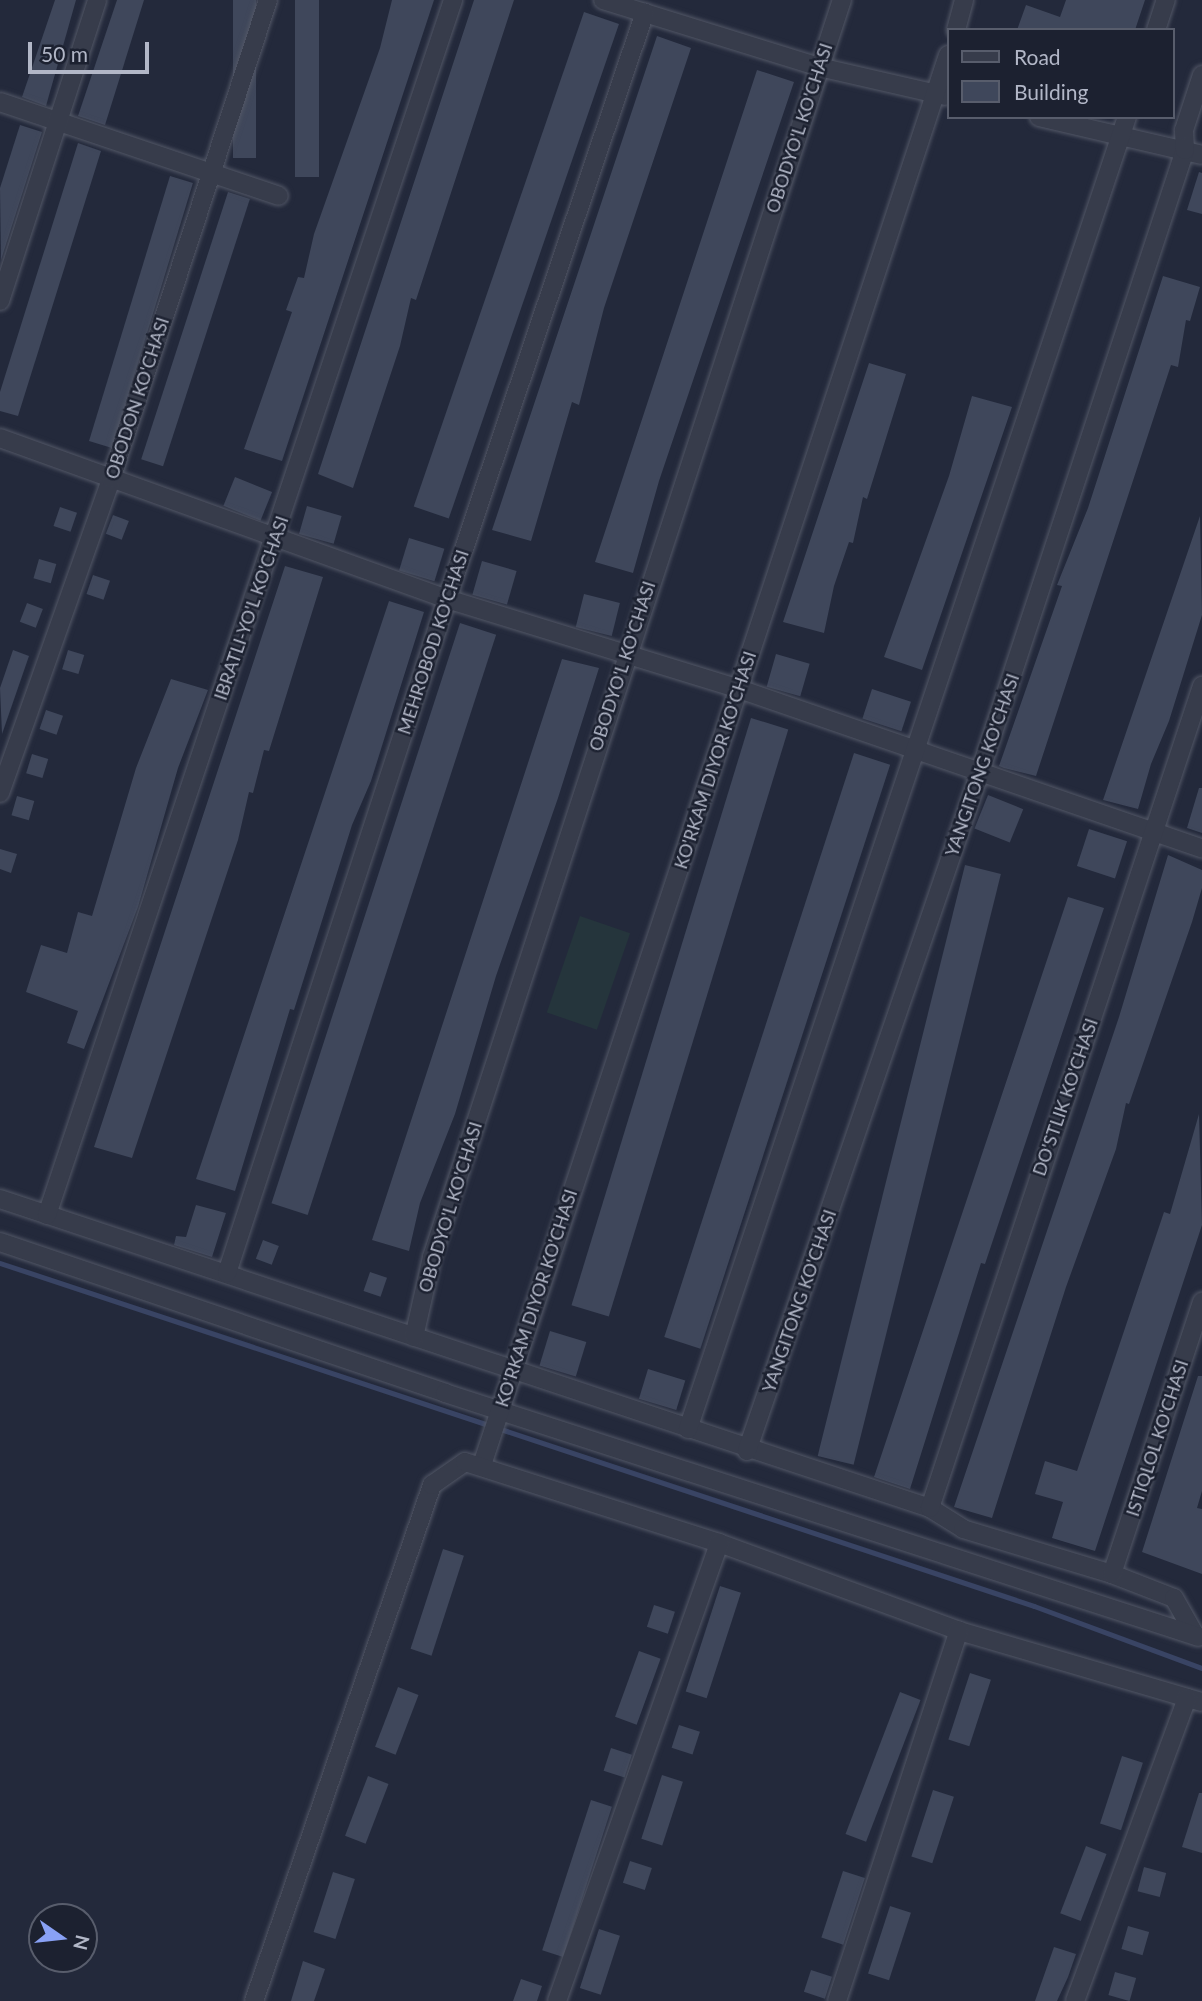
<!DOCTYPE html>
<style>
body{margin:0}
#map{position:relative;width:1202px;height:2001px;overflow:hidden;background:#23293b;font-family:Lato,sans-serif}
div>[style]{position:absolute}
.green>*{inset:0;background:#25353c;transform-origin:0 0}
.stream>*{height:5px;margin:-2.5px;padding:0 2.5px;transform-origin:2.5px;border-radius:2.5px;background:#394464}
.building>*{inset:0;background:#3f475b;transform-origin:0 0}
.roads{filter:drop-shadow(0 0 2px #525766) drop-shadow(0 0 2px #525766)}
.street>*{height:18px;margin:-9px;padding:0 9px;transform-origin:9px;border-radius:9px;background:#373c4b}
span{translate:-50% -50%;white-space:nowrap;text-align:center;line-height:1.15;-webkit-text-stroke:5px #1c2130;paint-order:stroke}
.street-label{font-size:18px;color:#b2b7c7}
.legend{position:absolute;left:947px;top:28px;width:228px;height:91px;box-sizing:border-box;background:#1c2130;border:2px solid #585d6c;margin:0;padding:9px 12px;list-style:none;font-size:21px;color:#b2b7c7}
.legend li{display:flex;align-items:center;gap:14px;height:35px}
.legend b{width:35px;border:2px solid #585d6c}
.north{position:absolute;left:28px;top:1903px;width:70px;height:70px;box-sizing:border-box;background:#1c2130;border:2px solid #585d6c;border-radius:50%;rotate:104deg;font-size:19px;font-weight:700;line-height:28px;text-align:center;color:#b2b7c7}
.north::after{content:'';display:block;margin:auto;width:24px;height:32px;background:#89a1f5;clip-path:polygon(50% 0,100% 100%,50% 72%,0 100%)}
.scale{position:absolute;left:28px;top:42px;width:121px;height:32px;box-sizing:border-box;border:4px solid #b2b7c7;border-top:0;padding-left:9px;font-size:21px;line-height:24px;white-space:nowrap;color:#b2b7c7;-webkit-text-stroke:5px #1c2130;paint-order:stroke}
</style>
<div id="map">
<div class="green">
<i style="left:580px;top:916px;width:53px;height:102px;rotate:19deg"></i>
</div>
<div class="stream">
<i style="left:0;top:1263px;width:1089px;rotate:18.35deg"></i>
<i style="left:1034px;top:1606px;width:179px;rotate:20.3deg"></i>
</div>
<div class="building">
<i style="clip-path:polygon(55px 0,76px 0,46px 106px,22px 97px)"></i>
<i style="clip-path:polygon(117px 0,144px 0,105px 125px,78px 116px)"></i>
<i style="left:233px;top:0;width:23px;height:158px"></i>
<i style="left:295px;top:0;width:24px;height:177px"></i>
<i style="clip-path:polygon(392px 0,434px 0,282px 461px,244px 449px,292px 312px,286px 310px,298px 277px,304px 278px,314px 234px,380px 48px)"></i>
<i style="clip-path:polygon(474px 0,514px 0,416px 300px,411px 298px,400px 346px,353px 488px,318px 474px)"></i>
<i style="clip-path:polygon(1066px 0,1145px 0,1135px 30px,1017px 30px,1026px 5px,1060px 17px)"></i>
<i style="left:584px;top:12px;width:37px;height:523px;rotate:19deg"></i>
<i style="clip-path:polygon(657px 36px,691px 48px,604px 308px,579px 405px,572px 402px,531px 541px,492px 530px)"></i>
<i style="clip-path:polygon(757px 70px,794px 82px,659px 481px,633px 573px,595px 562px)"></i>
<i style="clip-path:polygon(20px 125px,42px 132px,1px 260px,0 188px)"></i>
<i style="clip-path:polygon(78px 143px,101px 151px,18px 416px,0 411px,0 392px)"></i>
<i style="clip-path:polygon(1199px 172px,1202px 173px,1202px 214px,1187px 210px)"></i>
<i style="left:170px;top:176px;width:24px;height:277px;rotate:17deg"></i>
<i style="left:228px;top:192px;width:23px;height:281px;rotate:18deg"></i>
<i style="clip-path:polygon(1163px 276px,1200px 287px,1190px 321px,1186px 320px,1178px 367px,1171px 365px,1036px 776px,1004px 768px,999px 766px,1062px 586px,1057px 585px,1088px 508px)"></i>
<i style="clip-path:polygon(869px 363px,906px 374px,867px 499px,863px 497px,853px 543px,849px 542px,834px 586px,824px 633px,783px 622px)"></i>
<i style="clip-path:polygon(972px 396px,1012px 407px,922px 670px,884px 657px,949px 476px)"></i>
<i style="left:235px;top:477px;width:40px;height:31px;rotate:22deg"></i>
<i style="left:307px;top:506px;width:36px;height:29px;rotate:16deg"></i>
<i style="left:60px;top:507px;width:18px;height:20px;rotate:19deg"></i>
<i style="left:113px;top:515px;width:17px;height:20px;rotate:21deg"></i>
<i style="clip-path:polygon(1200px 516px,1202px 615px,1169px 721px,1151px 764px,1138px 809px,1103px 800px)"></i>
<i style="left:409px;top:538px;width:37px;height:34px;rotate:17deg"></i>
<i style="left:39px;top:559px;width:18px;height:20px;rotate:16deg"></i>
<i style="left:482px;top:561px;width:36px;height:35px;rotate:16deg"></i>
<i style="clip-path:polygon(285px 566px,323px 577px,269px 751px,264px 750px,253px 793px,249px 792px,238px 840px,132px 1158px,94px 1147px)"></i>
<i style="left:93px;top:575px;width:18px;height:20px;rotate:19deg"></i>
<i style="left:584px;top:594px;width:37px;height:34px;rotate:14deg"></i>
<i style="clip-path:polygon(389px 601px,424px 612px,371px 781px,352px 825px,294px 1010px,290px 1009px,235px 1191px,196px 1179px)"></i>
<i style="left:27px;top:603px;width:17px;height:20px;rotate:21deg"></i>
<i style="left:460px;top:623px;width:38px;height:610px;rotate:18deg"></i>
<i style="clip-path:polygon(13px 650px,29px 656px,2px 734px,0 688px)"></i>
<i style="left:68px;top:650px;width:17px;height:20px;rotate:17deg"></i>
<i style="left:776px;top:654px;width:35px;height:34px;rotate:16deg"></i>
<i style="clip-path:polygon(562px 659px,599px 668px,558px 798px,496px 976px,455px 1114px,420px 1203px,409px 1251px,372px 1240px)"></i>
<i style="clip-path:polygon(171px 679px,208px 690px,178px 768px,138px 907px,84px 1049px,67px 1043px,78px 1011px,26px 992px,41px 945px,67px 953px,78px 912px,92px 916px,136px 768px)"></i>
<i style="left:872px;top:689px;width:41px;height:31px;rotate:18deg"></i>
<i style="left:46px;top:710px;width:18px;height:20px;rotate:19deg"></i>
<i style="left:751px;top:718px;width:39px;height:614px;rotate:17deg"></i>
<i style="left:854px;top:753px;width:38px;height:614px;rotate:18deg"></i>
<i style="left:32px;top:754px;width:17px;height:20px;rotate:17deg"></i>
<i style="clip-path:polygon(1199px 788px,1202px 788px,1202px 833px,1187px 828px)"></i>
<i style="left:988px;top:795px;width:38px;height:36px;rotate:22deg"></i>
<i style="left:17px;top:796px;width:18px;height:20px;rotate:16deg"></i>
<i style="left:1089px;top:829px;width:40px;height:39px;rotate:18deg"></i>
<i style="clip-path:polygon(0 849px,17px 854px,11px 873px,0 869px)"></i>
<i style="clip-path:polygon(1168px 855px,1202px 870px,1202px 888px,1192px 922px,1129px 1104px,1126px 1103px,1116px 1149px,1066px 1287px,992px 1518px,954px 1507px,1119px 1017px)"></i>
<i style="left:965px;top:865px;width:37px;height:609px;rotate:14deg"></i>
<i style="clip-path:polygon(1068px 897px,1104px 908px,985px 1264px,981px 1263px,910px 1489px,874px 1477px)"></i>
<i style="clip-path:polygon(1199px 1114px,1202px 1225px,1095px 1551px,1052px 1538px,1063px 1502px,1035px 1494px,1045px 1461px,1077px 1471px,1164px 1212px,1170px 1214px)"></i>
<i style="clip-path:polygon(196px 1205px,226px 1213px,212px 1257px,174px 1245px,176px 1236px,186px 1237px)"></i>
<i style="left:263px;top:1240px;width:17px;height:20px;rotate:21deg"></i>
<i style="left:370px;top:1272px;width:18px;height:20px;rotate:19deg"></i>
<i style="left:550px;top:1331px;width:38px;height:36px;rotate:17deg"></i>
<i style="left:648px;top:1369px;width:39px;height:31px;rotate:17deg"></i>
<i style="clip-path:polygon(1198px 1376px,1202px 1376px,1202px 1491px,1197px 1508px,1202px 1509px,1202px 1574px,1142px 1552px)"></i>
<i style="left:443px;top:1549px;width:22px;height:105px;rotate:18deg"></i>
<i style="left:720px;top:1586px;width:22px;height:111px;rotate:18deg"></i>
<i style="left:654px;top:1605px;width:22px;height:23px;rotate:18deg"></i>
<i style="left:639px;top:1651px;width:23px;height:70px;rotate:20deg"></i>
<i style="left:970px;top:1673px;width:22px;height:70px;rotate:18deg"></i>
<i style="left:398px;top:1687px;width:22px;height:64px;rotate:21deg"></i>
<i style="left:900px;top:1692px;width:22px;height:152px;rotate:21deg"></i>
<i style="left:679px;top:1725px;width:22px;height:24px;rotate:18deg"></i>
<i style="left:611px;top:1748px;width:22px;height:24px;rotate:18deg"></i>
<i style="left:1122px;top:1756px;width:22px;height:71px;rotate:18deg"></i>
<i style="left:662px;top:1775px;width:22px;height:67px;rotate:18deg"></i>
<i style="left:368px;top:1776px;width:22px;height:64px;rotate:21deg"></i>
<i style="left:933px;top:1790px;width:22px;height:70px;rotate:18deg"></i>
<i style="clip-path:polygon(1199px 1793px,1202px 1793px,1202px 1853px,1182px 1847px)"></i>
<i style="left:591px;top:1800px;width:22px;height:158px;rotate:18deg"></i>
<i style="left:1086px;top:1846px;width:22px;height:72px;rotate:21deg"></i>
<i style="left:630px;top:1861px;width:23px;height:23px;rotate:18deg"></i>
<i style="left:1144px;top:1867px;width:23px;height:25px;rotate:15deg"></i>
<i style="left:843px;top:1871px;width:23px;height:70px;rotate:18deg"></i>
<i style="left:333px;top:1872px;width:23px;height:63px;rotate:18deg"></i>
<i style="left:890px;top:1906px;width:22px;height:71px;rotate:18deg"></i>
<i style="left:1128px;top:1926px;width:22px;height:24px;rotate:16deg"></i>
<i style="left:599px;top:1929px;width:22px;height:62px;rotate:18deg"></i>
<i style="clip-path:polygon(1054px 1947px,1076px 1954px,1068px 1977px,1057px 2001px,1035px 2001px)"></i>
<i style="clip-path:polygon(303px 1961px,325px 1969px,314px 2001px,291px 2001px)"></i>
<i style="left:811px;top:1970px;width:22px;height:23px;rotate:18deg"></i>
<i style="left:1115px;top:1972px;width:22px;height:24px;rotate:16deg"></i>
<i style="clip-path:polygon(521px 1979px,542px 1986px,537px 2001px,513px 2001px)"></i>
</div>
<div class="roads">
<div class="street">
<i style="left:603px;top:0;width:226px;rotate:17.2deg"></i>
<i style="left:819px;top:67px;width:130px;rotate:12.9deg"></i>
<i style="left:956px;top:30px;width:31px;rotate:-75deg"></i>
<i style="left:1156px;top:30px;width:32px;rotate:-72deg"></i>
<i style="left:0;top:102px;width:294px;rotate:18.6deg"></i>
<i style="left:1039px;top:117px;width:167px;rotate:13.1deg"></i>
<i style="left:0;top:301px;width:316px;rotate:-72.1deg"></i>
<i style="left:0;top:438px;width:475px;rotate:19.8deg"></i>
<i style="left:447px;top:599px;width:306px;rotate:17.1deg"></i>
<i style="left:739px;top:689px;width:490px;rotate:19deg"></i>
<i style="left:0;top:793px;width:333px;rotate:-70.5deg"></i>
<i style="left:111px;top:479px;width:504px;rotate:-71.85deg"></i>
<i style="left:0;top:1199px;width:980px;rotate:18.38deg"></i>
<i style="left:930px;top:1508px;width:39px;rotate:32deg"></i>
<i style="left:963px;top:1529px;width:156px;rotate:16.8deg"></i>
<i style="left:1112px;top:1574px;width:66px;rotate:21.2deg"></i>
<i style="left:1174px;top:1598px;width:43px;rotate:60.4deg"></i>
<i style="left:47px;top:1215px;width:1281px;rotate:-71.52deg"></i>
<i style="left:0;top:1242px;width:470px;rotate:18.7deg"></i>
<i style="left:445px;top:1393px;width:792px;rotate:17.93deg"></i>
<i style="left:227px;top:1273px;width:709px;rotate:-71.92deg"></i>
<i style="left:447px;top:599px;width:619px;rotate:-71.36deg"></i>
<i style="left:414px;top:1337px;width:82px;rotate:-77.3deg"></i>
<i style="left:432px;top:1257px;width:1322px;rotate:-71.94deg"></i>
<i style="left:688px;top:1429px;width:1383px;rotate:-71.5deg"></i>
<i style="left:747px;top:1451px;width:715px;rotate:-71.06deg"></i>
<i style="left:979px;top:775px;width:658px;rotate:-71.76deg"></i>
<i style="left:1185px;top:150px;width:20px;rotate:-93deg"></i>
<i style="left:1184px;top:130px;width:58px;rotate:-71.9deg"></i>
<i style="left:482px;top:1465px;width:1485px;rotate:-71.71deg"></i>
<i style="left:930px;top:1508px;width:866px;rotate:-71.69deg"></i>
<i style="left:1112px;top:1574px;width:287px;rotate:-71.7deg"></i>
<i style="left:254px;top:2001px;width:546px;rotate:-70.97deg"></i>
<i style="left:432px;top:1485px;width:40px;rotate:-34.9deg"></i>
<i style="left:465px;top:1462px;width:267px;rotate:17.7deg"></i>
<i style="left:719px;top:1543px;width:256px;rotate:20.1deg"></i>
<i style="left:959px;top:1631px;width:253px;rotate:16.3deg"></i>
<i style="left:557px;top:2001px;width:486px;rotate:-70.5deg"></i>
<i style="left:837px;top:2001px;width:390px;rotate:-71.8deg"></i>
<i style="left:1075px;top:2001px;width:323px;rotate:-69.7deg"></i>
</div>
</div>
<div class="street-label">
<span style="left:799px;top:128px;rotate:-72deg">OBODYO'L KO'CHASI</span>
<span style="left:137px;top:398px;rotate:-72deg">OBODON KO'CHASI</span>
<span style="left:251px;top:608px;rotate:-71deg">IBRATLI-YO'L KO'CHASI</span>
<span style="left:433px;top:642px;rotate:-72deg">MEHROBOD KO'CHASI</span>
<span style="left:622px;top:666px;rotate:-72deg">OBODYO'L KO'CHASI</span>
<span style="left:715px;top:760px;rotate:-72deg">KO'RKAM DIYOR KO'CHASI</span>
<span style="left:982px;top:765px;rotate:-71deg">YANGITONG KO'CHASI</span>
<span style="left:1065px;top:1097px;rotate:-71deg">DO'STLIK KO'CHASI</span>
<span style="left:450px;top:1207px;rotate:-73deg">OBODYO'L KO'CHASI</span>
<span style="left:536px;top:1298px;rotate:-72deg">KO'RKAM DIYOR KO'CHASI</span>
<span style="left:799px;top:1301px;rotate:-71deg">YANGITONG KO'CHASI</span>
<span style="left:1157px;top:1438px;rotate:-72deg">ISTIQLOL KO'CHASI</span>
</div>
<ul class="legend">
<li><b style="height:9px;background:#373c4b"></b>Road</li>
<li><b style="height:19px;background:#3f475b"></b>Building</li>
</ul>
<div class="north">N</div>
<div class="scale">50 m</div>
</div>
